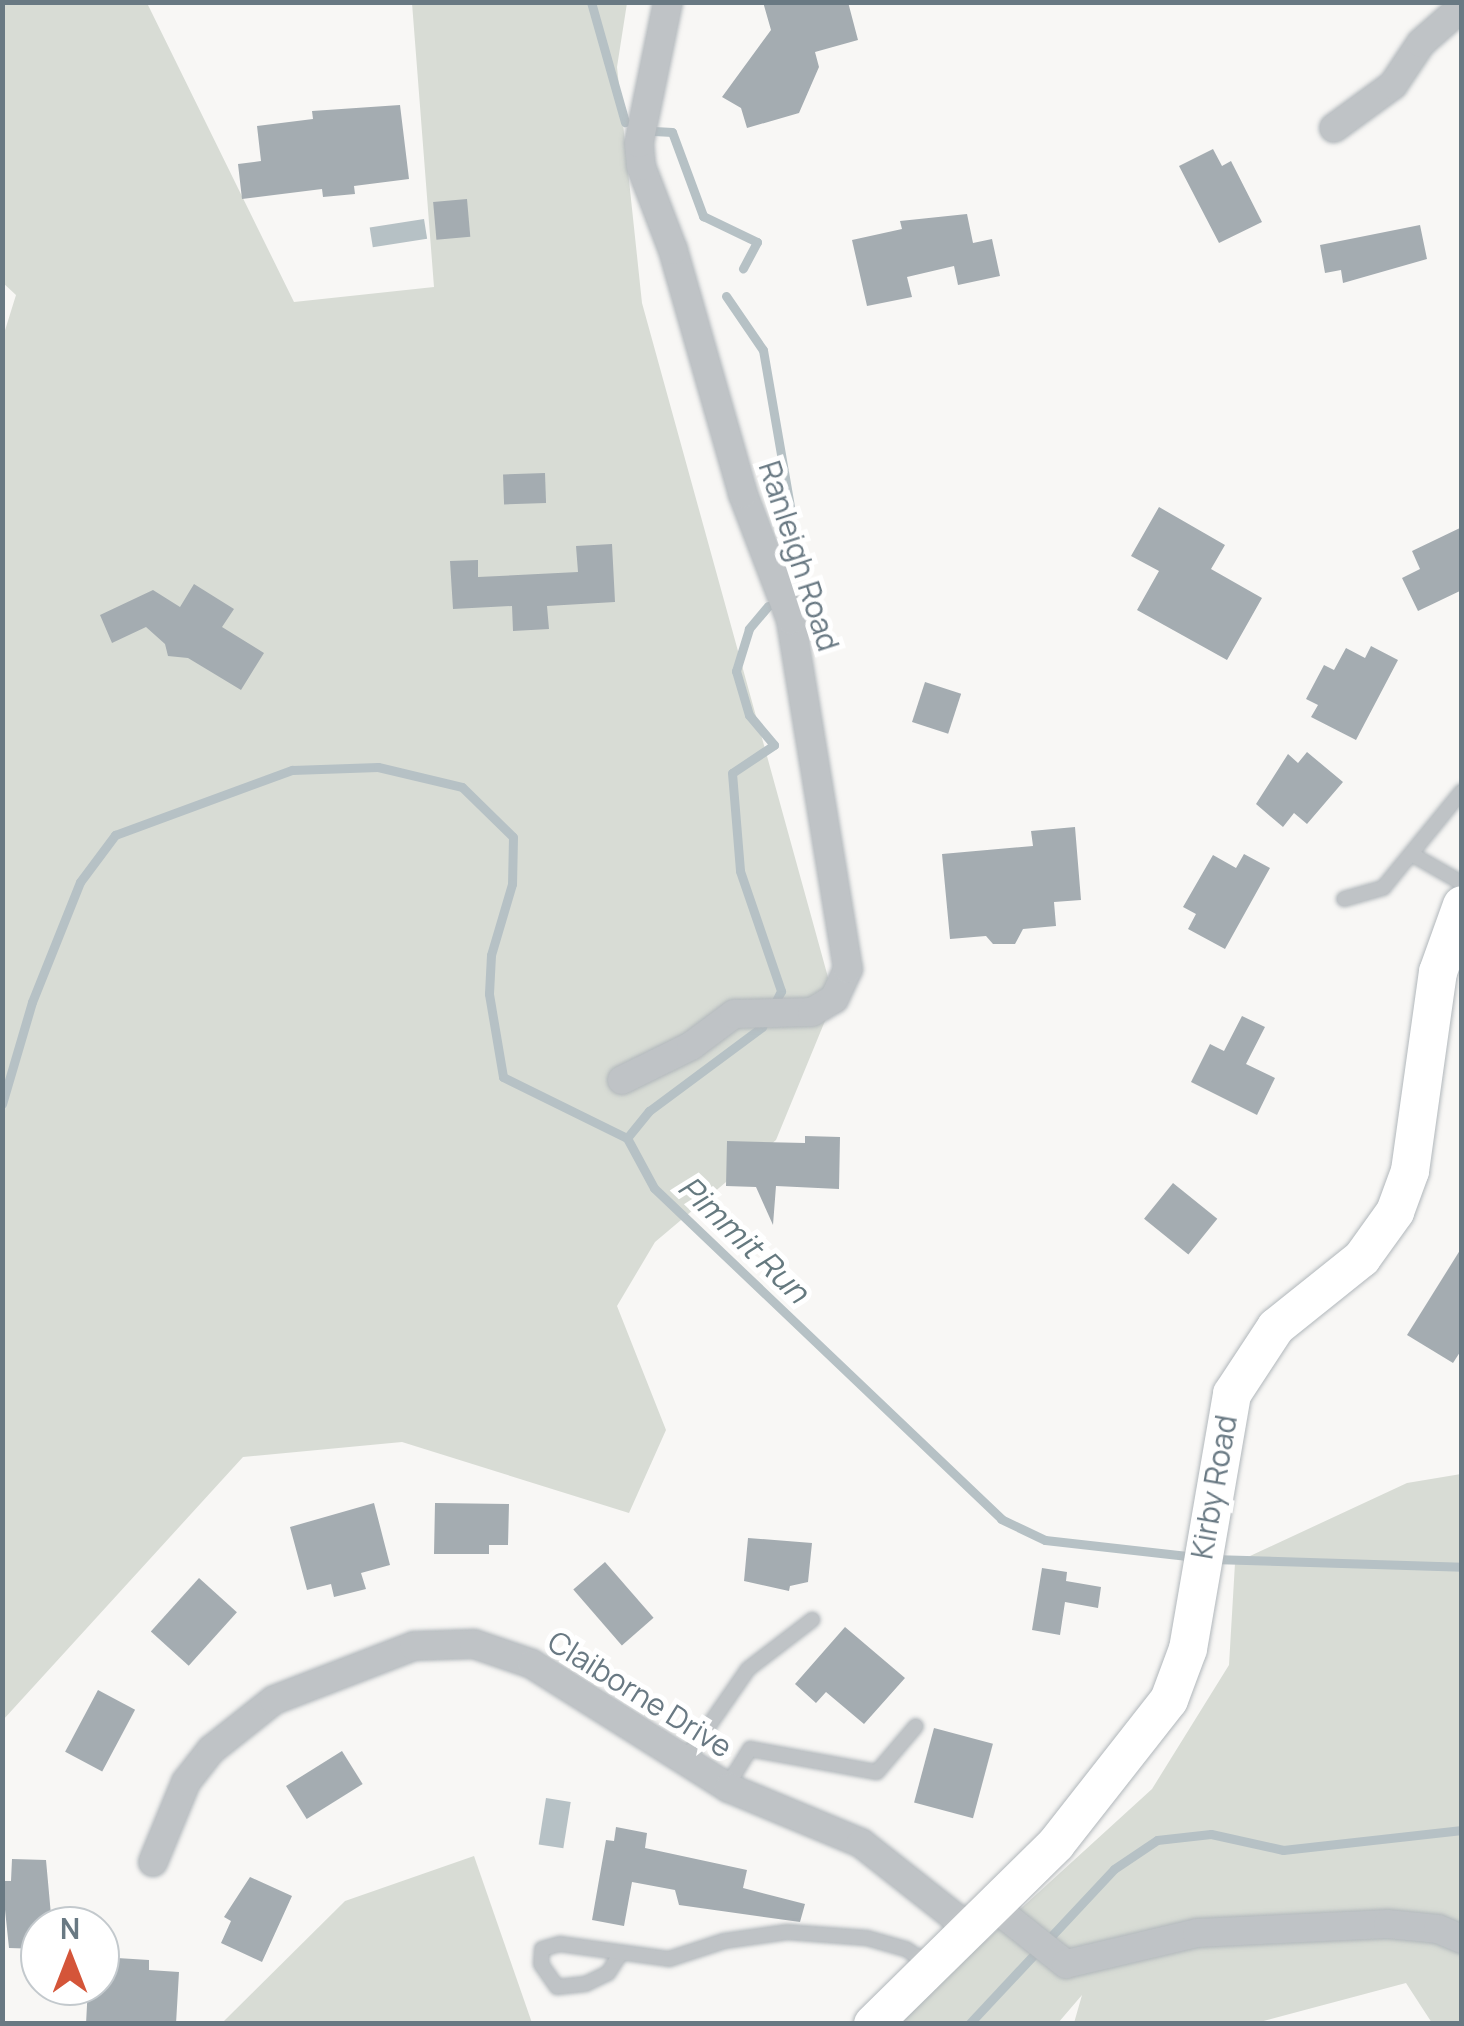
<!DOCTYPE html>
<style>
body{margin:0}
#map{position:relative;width:1464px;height:2026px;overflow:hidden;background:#f8f7f5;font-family:Manrope,sans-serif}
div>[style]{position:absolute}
.green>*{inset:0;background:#d8dcd5}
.water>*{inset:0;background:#b6c1c5;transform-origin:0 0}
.stream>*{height:9px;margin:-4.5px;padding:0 4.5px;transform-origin:4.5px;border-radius:4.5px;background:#b6c1c5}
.building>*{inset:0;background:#a4acb1;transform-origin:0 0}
.roads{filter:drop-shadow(0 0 2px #b1b7bb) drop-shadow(0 0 2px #b1b7bb)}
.lane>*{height:14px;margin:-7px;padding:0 7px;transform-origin:7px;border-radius:7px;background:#bfc3c6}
.street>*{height:28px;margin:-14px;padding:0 14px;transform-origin:14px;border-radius:14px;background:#bfc3c6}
.secondary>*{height:38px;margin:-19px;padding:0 19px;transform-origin:19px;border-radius:19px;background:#fff}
span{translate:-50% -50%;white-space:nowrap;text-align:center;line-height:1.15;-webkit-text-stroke:10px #fff;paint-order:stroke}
.street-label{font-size:30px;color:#697983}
.water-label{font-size:32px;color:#65797f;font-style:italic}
.frame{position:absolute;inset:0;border:5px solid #697983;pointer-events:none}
.north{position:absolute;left:20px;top:1906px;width:100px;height:100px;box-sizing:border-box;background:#fff;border:2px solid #c3c9cd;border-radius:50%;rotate:0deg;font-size:28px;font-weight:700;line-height:40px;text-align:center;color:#697983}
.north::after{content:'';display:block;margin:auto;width:35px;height:45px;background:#d45539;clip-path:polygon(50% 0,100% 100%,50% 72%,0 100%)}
</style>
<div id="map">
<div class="green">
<i style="clip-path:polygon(3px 3px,147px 3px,294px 302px,434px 287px,412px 3px,627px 3px,617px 67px,642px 303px,834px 999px,776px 1140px,655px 1242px,617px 1306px,666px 1430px,629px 1513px,402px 1442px,243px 1457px,3px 1720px,2px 340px,16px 295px,2px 282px)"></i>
<i style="clip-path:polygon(1461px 1474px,1461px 2023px,1432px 2023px,1406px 1983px,1256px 2023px,1074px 2023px,1082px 1995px,1058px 2023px,894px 2024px,1152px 1789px,1229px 1665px,1235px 1563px,1407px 1483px)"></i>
<i style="clip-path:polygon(474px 1856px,532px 2023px,222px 2023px,345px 1901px)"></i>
</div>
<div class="water">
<i style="left:424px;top:219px;width:20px;height:55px;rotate:81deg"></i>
<i style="left:546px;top:1798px;width:25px;height:47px;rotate:9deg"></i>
</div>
<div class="stream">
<i style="left:591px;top:2px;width:125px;rotate:74.2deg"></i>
<i style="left:654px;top:131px;width:18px;rotate:3deg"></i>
<i style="left:672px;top:132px;width:90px;rotate:69.7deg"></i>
<i style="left:703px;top:216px;width:60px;rotate:25.7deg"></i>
<i style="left:757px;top:242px;width:30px;rotate:118deg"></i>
<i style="left:726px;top:296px;width:65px;rotate:55.6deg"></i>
<i style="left:763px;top:350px;width:229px;rotate:80.2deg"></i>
<i style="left:802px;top:576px;width:9px;rotate:144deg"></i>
<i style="left:768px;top:606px;width:30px;rotate:130deg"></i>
<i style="left:749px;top:629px;width:44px;rotate:107.2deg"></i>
<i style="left:736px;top:671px;width:46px;rotate:73.5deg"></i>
<i style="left:749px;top:715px;width:39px;rotate:50deg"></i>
<i style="left:774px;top:745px;width:50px;rotate:146.3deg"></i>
<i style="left:732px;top:773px;width:98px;rotate:85.3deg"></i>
<i style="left:740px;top:871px;width:127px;rotate:71.1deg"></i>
<i style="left:781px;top:991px;width:9px;rotate:117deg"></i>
<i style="left:2px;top:1104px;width:106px;rotate:-73.6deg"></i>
<i style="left:32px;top:1002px;width:129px;rotate:-68.2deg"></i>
<i style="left:80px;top:882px;width:59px;rotate:-53.3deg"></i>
<i style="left:115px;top:835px;width:189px;rotate:-20.2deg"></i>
<i style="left:292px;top:770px;width:86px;rotate:-2deg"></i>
<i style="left:378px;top:767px;width:86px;rotate:13.4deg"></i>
<i style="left:462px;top:787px;width:71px;rotate:44.4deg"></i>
<i style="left:513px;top:837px;width:47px;rotate:91.2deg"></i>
<i style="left:512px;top:884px;width:74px;rotate:106.5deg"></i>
<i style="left:491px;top:955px;width:39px;rotate:93deg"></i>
<i style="left:489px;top:994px;width:84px;rotate:80.4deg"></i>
<i style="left:503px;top:1077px;width:138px;rotate:26.2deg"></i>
<i style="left:627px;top:1138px;width:57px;rotate:61.6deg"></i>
<i style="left:654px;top:1188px;width:480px;rotate:43.6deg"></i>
<i style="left:1001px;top:1519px;width:49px;rotate:25.5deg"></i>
<i style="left:1045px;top:1540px;width:152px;rotate:6.4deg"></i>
<i style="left:627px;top:1138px;width:35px;rotate:-51deg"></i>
<i style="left:649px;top:1111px;width:141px;rotate:-36.6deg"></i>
<i style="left:1212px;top:1559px;width:250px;rotate:1.8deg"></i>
<i style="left:969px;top:2024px;width:212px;rotate:-46.9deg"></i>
<i style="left:1114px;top:1869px;width:52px;rotate:-34deg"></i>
<i style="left:1157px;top:1840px;width:54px;rotate:-6.3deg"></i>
<i style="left:1211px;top:1834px;width:74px;rotate:12.5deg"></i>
<i style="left:1283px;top:1850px;width:180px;rotate:-6.4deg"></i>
</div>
<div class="building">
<i style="clip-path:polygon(763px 2px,848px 2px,858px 40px,815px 52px,819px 67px,799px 113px,747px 128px,741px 108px,722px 97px,771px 30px)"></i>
<i style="clip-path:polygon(400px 105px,409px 179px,354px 186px,355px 194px,323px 197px,322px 189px,242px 199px,238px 164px,261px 161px,257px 126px,313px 119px,312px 111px)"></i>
<i style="clip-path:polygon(1213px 149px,1222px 166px,1231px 161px,1262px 222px,1219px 243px,1179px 166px)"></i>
<i style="left:467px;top:199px;width:38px;height:34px;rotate:85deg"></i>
<i style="clip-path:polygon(967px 214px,973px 243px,992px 239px,1000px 276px,958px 285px,954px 266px,907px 277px,912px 297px,867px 306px,852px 240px,902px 229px,900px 221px)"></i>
<i style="clip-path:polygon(1420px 225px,1427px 259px,1343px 283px,1341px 270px,1325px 273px,1320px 245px)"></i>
<i style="left:545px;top:473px;width:30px;height:42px;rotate:88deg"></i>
<i style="clip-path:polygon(1159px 507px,1225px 545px,1211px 569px,1262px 598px,1227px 660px,1137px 610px,1159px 571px,1131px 556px)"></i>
<i style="clip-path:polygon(1462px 527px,1462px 590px,1418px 611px,1402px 578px,1420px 569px,1412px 551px)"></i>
<i style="clip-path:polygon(612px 544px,615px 602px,547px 606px,549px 629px,513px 631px,512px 606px,453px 609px,450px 561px,478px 560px,478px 577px,578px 572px,576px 546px)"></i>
<i style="clip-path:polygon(194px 584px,234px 609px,222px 627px,264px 653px,241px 690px,188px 658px,168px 656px,165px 644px,146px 627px,112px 643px,100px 615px,153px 590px,180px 607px)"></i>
<i style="clip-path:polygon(1371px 646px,1398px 660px,1356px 740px,1311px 717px,1318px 705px,1306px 699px,1324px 665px,1334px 670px,1346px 648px,1365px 658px)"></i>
<i style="left:925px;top:682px;width:38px;height:42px;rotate:18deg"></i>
<i style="clip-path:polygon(1307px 752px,1343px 782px,1307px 824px,1294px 813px,1283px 827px,1256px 804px,1288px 754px,1298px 763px)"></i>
<i style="clip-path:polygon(1075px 827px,1081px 900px,1054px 902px,1056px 926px,1023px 929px,1015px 944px,993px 944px,986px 936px,950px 939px,942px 854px,1033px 846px,1031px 831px)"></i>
<i style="clip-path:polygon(1244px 854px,1270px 868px,1225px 949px,1188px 929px,1196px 914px,1183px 907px,1213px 855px,1236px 868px)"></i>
<i style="clip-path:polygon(1242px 1016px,1265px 1027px,1246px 1064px,1275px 1078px,1257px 1115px,1191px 1082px,1210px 1044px,1224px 1051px)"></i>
<i style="clip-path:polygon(805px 1136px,840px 1137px,839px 1189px,776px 1186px,773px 1225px,756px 1187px,726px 1186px,727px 1141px,805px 1143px)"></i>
<i style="left:1173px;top:1183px;width:57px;height:46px;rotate:39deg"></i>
<i style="clip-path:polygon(1462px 1247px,1462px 1349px,1453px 1363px,1407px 1335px)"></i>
<i style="clip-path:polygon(374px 1503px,390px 1565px,361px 1573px,366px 1589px,334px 1597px,331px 1584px,307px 1590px,290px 1527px)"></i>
<i style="clip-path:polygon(435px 1503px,509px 1504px,508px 1545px,489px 1545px,489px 1554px,434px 1554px)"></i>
<i style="clip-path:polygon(748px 1538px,812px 1543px,808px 1582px,790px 1586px,789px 1591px,744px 1581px)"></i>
<i style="left:605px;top:1562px;width:74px;height:42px;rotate:49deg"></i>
<i style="clip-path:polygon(1042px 1568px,1067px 1572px,1066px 1581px,1101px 1587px,1098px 1608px,1065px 1602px,1060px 1635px,1032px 1630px)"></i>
<i style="left:199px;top:1578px;width:51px;height:72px;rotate:42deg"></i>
<i style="clip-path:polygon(845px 1627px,905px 1678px,864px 1724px,826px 1692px,816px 1703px,795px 1684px)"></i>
<i style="left:98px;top:1690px;width:42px;height:70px;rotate:28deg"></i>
<i style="left:934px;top:1728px;width:61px;height:77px;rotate:15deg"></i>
<i style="left:342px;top:1751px;width:39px;height:66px;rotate:58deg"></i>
<i style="clip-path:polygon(616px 1827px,647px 1833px,645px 1848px,747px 1870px,743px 1888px,805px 1904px,800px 1922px,679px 1905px,675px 1890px,632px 1882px,624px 1926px,592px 1920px,606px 1840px,614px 1841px)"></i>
<i style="clip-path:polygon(12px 1859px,46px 1860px,52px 1926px,40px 1926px,40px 1949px,9px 1948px,2px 1881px,11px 1881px)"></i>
<i style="clip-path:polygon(250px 1877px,292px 1896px,262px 1962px,221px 1943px,231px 1921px,224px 1917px)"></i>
<i style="clip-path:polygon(117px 1958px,149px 1960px,149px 1970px,179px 1972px,176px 2024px,86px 2024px,88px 1986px,100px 1986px,100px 1967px,117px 1968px)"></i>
</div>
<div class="roads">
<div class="lane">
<i style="left:1413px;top:855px;width:56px;rotate:29.7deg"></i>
<i style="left:1344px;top:899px;width:41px;rotate:-15.8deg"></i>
<i style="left:1383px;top:888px;width:125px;rotate:-50.8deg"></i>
<i style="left:683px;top:1763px;width:114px;rotate:-55.3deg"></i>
<i style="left:748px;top:1669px;width:81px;rotate:-37.4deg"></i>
<i style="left:727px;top:1786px;width:44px;rotate:-58.1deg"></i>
<i style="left:750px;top:1749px;width:129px;rotate:10.3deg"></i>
<i style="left:877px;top:1772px;width:60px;rotate:-49.7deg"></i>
<i style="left:621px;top:1953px;width:24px;rotate:123deg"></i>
<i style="left:608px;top:1973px;width:25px;rotate:154deg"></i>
<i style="left:585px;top:1984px;width:28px;rotate:174deg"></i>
<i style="left:557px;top:1987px;width:28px;rotate:-125deg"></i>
<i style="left:541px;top:1964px;width:15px;rotate:-86deg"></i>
<i style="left:542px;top:1949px;width:19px;rotate:-16deg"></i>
<i style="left:560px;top:1944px;width:110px;rotate:7.8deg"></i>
<i style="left:669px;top:1959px;width:58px;rotate:-18.1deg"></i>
<i style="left:724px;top:1941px;width:64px;rotate:-8.1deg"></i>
<i style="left:787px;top:1932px;width:80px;rotate:4.3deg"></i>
<i style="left:867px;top:1938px;width:41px;rotate:15.8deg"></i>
<i style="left:906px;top:1949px;width:27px;rotate:33deg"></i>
</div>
<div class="street">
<i style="left:1334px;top:128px;width:73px;rotate:-36.1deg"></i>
<i style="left:1393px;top:85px;width:50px;rotate:-56.3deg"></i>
<i style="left:1421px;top:43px;width:55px;rotate:-41.3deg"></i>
<i style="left:622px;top:1080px;width:77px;rotate:-26.2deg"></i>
<i style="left:691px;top:1046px;width:54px;rotate:-36.7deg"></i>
<i style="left:734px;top:1014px;width:78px;rotate:-1.5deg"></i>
<i style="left:812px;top:1012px;width:26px;rotate:-31deg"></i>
<i style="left:834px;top:999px;width:33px;rotate:-65deg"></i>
<i style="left:848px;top:969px;width:354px;rotate:-99.3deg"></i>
<i style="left:791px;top:620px;width:135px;rotate:-110.9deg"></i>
<i style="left:743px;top:494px;width:254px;rotate:-106deg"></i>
<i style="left:673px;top:250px;width:90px;rotate:-110.9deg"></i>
<i style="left:641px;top:166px;width:23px;rotate:-95deg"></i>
<i style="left:639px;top:143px;width:144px;rotate:-78.4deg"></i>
<i style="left:153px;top:1862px;width:87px;rotate:-67.6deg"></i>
<i style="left:186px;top:1782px;width:41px;rotate:-52deg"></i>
<i style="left:211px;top:1750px;width:80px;rotate:-38.4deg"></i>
<i style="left:274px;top:1700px;width:150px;rotate:-21.1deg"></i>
<i style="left:414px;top:1646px;width:60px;rotate:-1.9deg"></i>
<i style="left:474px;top:1644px;width:61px;rotate:19deg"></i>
<i style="left:532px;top:1664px;width:233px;rotate:32.2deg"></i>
<i style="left:729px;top:1788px;width:143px;rotate:22.6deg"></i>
<i style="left:861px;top:1843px;width:140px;rotate:38.3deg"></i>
<i style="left:994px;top:1907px;width:92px;rotate:38.4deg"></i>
<i style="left:1066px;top:1964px;width:135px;rotate:-13.3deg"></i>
<i style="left:1197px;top:1933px;width:191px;rotate:-2.7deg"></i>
<i style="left:1388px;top:1924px;width:50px;rotate:5.7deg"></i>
<i style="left:1438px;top:1929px;width:26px;rotate:23deg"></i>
</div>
<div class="secondary">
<i style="left:873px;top:2024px;width:257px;rotate:-44.5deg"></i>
<i style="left:1056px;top:1844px;width:183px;rotate:-51.9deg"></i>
<i style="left:1169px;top:1700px;width:54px;rotate:-69.6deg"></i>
<i style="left:1188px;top:1649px;width:259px;rotate:-80.2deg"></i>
<i style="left:1232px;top:1394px;width:80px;rotate:-56.7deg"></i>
<i style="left:1276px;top:1327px;width:110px;rotate:-38.7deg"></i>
<i style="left:1362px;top:1258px;width:57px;rotate:-54.3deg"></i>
<i style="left:1395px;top:1212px;width:44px;rotate:-69.9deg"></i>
<i style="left:1410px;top:1171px;width:201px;rotate:-82deg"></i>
<i style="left:1438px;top:972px;width:71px;rotate:-70.3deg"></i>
</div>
</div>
<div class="street-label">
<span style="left:799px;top:556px;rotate:72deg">Ranleigh Road</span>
<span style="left:1214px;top:1487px;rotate:-80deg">Kirby Road</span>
<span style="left:640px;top:1694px;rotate:32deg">Claiborne Drive</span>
</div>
<div class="water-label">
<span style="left:744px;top:1239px;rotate:44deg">Pimmit Run</span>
</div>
<div class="frame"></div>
<div class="north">N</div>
</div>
